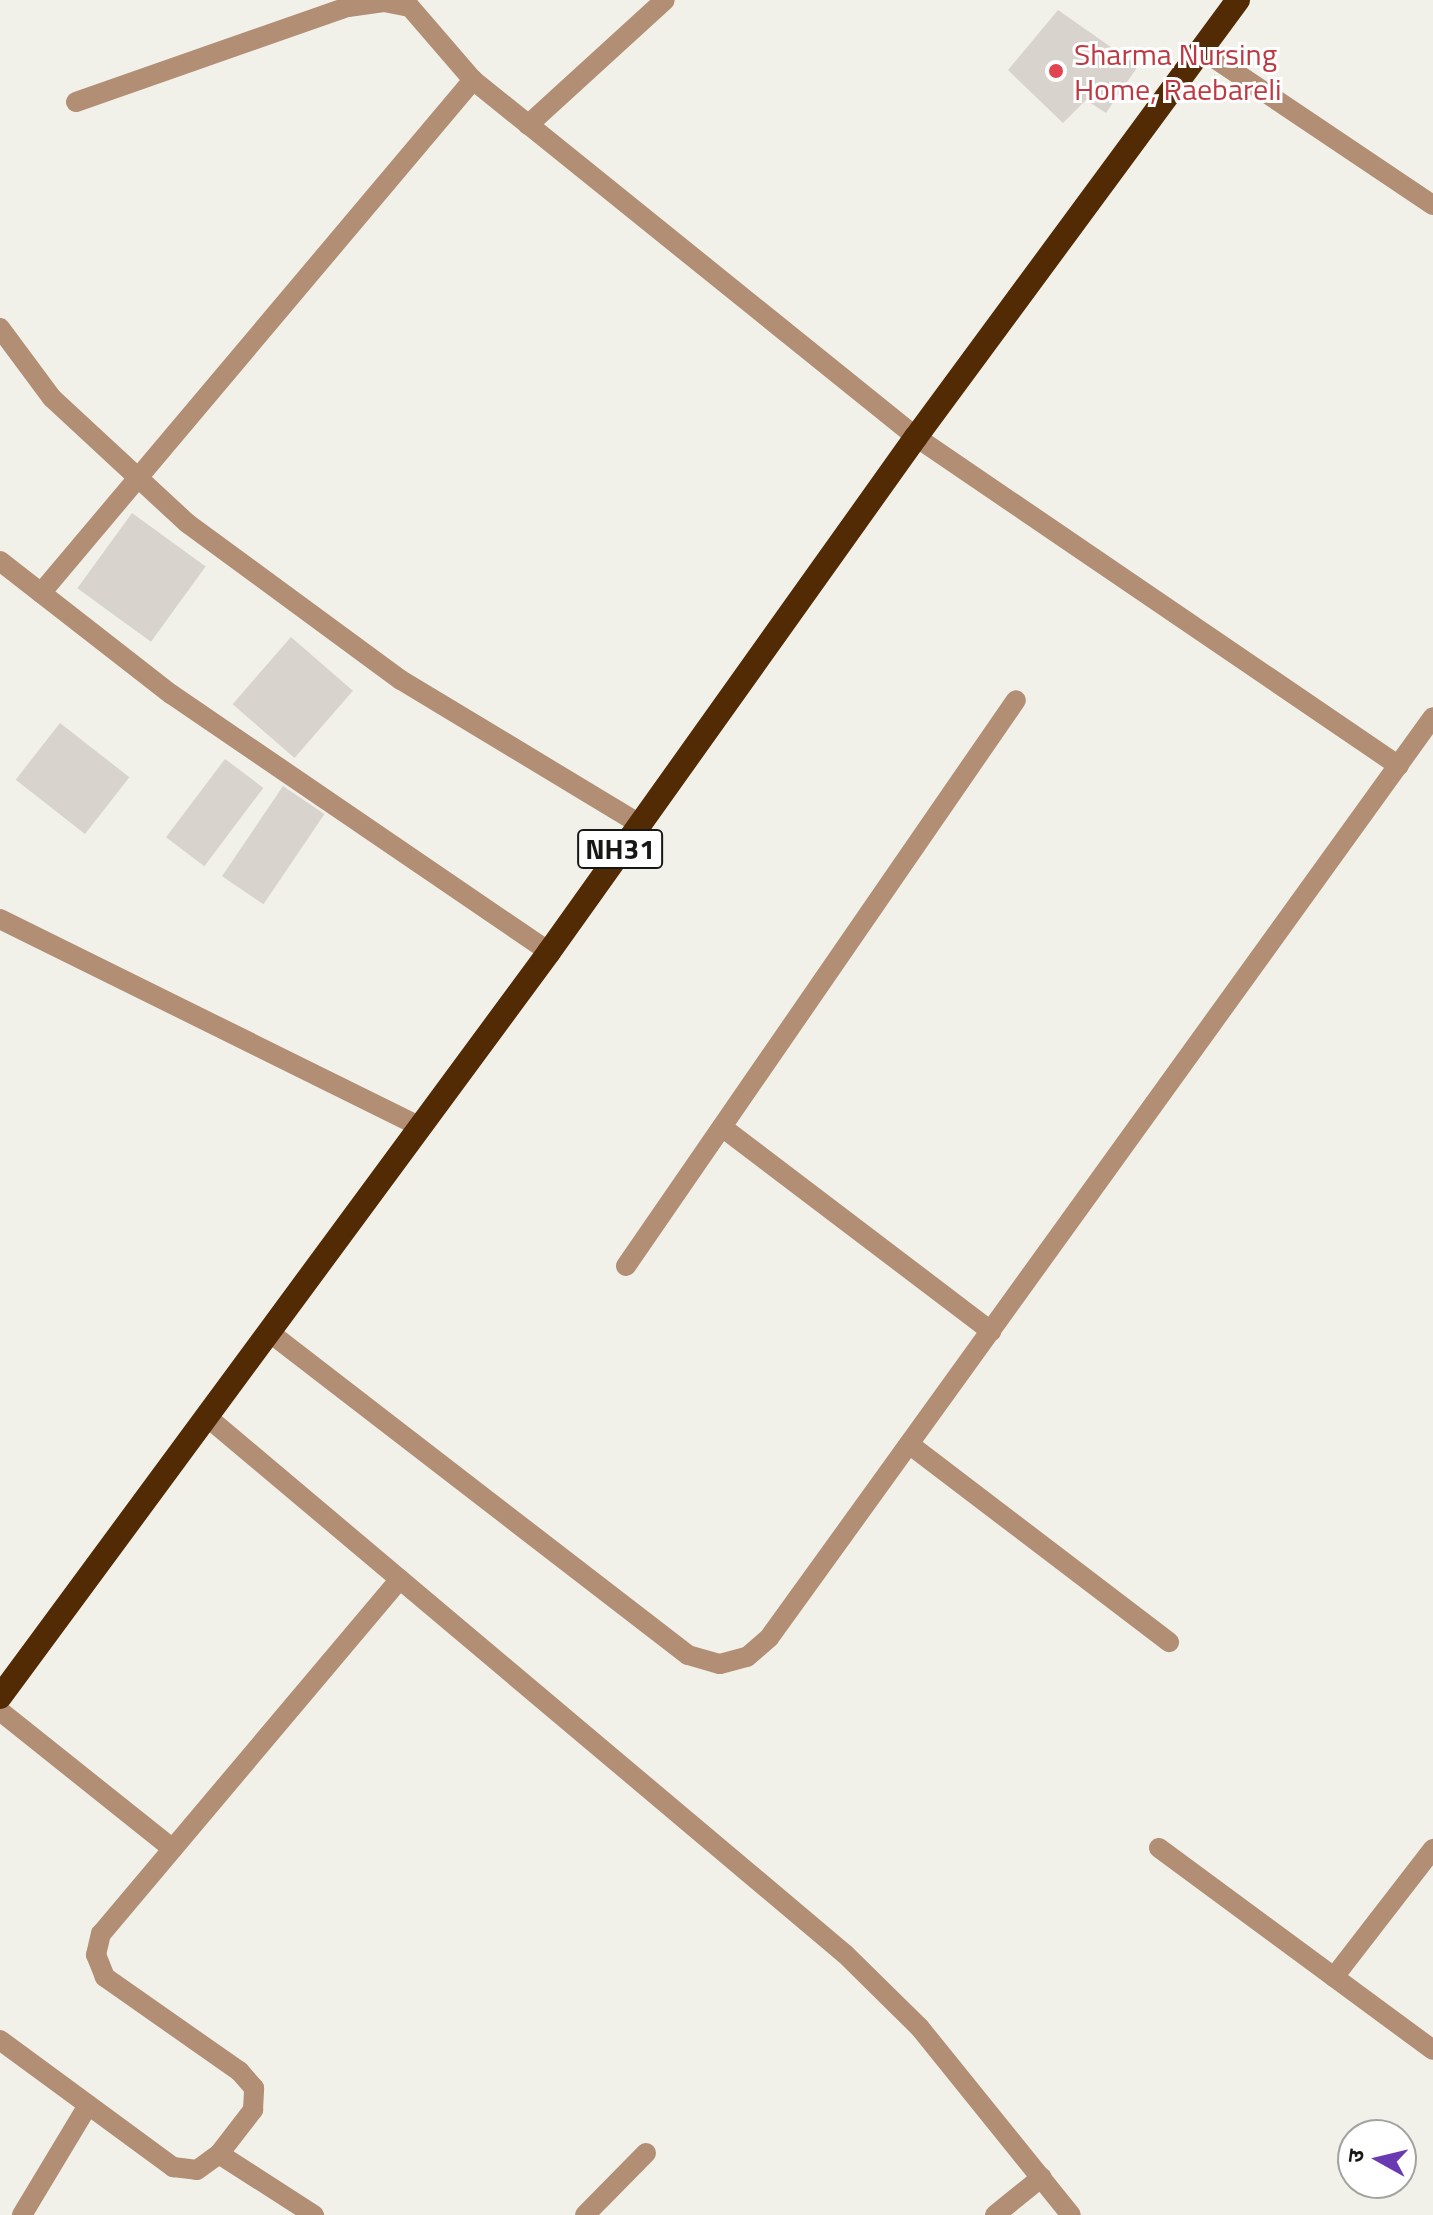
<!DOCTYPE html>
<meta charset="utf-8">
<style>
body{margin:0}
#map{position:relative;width:1433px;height:2215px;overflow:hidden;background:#f1f0e9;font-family:"Titillium Web","Noto Sans Devanagari",sans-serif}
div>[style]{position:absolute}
.building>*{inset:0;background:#d8d3cd;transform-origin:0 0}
.minor>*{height:20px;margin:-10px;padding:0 10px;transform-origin:10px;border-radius:10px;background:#b18e74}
.highway>*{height:24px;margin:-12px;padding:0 12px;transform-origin:12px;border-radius:12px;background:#522a03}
.dots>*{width:22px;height:22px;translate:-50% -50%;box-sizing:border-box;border:4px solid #fff;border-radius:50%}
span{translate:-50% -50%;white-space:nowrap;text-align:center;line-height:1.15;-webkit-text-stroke:6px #fff;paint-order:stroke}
.shield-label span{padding:2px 6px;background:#fff;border:2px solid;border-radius:6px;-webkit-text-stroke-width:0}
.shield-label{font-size:28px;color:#171715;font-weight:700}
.health-label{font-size:30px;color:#be3a42}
.left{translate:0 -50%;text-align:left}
.north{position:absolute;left:1337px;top:2119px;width:80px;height:80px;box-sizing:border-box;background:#fff;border:2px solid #a2a2a1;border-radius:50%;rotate:278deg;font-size:22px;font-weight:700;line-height:32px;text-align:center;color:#171715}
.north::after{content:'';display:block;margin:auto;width:28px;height:36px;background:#693ab2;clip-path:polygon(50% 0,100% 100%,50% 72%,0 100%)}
</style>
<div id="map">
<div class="building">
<i style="clip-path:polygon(1058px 10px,1138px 66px,1106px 113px,1086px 100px,1063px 123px,1008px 70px)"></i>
<i style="left:132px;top:513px;width:91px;height:93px;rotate:36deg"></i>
<i style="left:291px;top:637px;width:82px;height:89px;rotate:41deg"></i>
<i style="left:60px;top:723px;width:88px;height:72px;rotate:38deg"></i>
<i style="left:225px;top:759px;width:48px;height:98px;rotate:37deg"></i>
<i style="left:283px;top:786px;width:50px;height:109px;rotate:34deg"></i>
</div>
<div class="minor">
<i style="left:1202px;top:50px;width:278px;rotate:33.9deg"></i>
<i style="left:76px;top:102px;width:288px;rotate:-19.3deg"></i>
<i style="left:348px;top:7px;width:36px;rotate:-8deg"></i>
<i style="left:384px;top:2px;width:26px;rotate:11deg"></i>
<i style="left:410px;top:7px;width:96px;rotate:49.2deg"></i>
<i style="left:528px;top:125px;width:185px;rotate:-42.4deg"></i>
<i style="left:0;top:328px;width:87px;rotate:53.4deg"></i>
<i style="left:52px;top:398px;width:184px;rotate:42.8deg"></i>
<i style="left:187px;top:523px;width:265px;rotate:36.3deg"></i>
<i style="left:401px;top:680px;width:277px;rotate:31.1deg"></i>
<i style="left:0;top:561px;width:217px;rotate:37.9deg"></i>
<i style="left:171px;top:694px;width:458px;rotate:34.3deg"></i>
<i style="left:41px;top:593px;width:671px;rotate:-49.9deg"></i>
<i style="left:473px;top:80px;width:569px;rotate:38.86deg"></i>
<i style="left:916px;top:437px;width:584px;rotate:34.26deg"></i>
<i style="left:0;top:919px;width:467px;rotate:26.3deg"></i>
<i style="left:722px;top:1127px;width:338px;rotate:37.2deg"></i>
<i style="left:626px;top:1266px;width:687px;rotate:-55.43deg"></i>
<i style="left:269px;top:1332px;width:529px;rotate:37.63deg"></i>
<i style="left:688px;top:1655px;width:33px;rotate:16deg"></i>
<i style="left:720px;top:1664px;width:28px;rotate:-15deg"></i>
<i style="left:747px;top:1657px;width:29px;rotate:-41deg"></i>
<i style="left:769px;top:1638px;width:1135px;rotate:-54.21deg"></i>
<i style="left:206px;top:1416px;width:835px;rotate:40.1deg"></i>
<i style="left:845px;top:1954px;width:105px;rotate:44.6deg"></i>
<i style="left:920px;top:2028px;width:240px;rotate:51.1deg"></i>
<i style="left:909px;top:1444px;width:327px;rotate:37.3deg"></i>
<i style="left:0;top:1711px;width:221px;rotate:38.6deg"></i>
<i style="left:1159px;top:1848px;width:340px;rotate:36.4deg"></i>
<i style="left:1334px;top:1977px;width:162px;rotate:-52.3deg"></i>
<i style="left:0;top:2040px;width:215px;rotate:36.3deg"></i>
<i style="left:173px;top:2167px;width:24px;rotate:7deg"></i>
<i style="left:197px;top:2170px;width:27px;rotate:-36deg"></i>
<i style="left:219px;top:2154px;width:113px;rotate:32.7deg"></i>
<i style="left:219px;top:2154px;width:56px;rotate:-52.3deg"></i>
<i style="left:253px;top:2110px;width:22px;rotate:-87deg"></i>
<i style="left:254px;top:2088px;width:23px;rotate:-131deg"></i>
<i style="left:239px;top:2071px;width:164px;rotate:-145deg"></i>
<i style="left:105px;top:1977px;width:24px;rotate:-112deg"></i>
<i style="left:96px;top:1955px;width:22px;rotate:-77deg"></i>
<i style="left:101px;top:1934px;width:464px;rotate:-49.9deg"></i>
<i style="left:22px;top:2215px;width:128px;rotate:-59deg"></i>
<i style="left:585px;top:2215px;width:87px;rotate:-45.5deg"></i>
<i style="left:995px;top:2215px;width:60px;rotate:-39deg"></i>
</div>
<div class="highway">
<i style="left:0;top:1697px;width:925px;rotate:-53.61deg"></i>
<i style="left:549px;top:952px;width:632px;rotate:-54.53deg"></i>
<i style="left:916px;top:437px;width:543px;rotate:-53.62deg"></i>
</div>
<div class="dots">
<i style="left:1056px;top:71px;background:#e0444e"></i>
</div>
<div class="shield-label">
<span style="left:620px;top:849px">NH31</span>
</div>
<div class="health-label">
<span class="left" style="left:1074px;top:71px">Sharma Nursing<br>Home, Raebareli</span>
</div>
<div class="north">उ</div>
</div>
